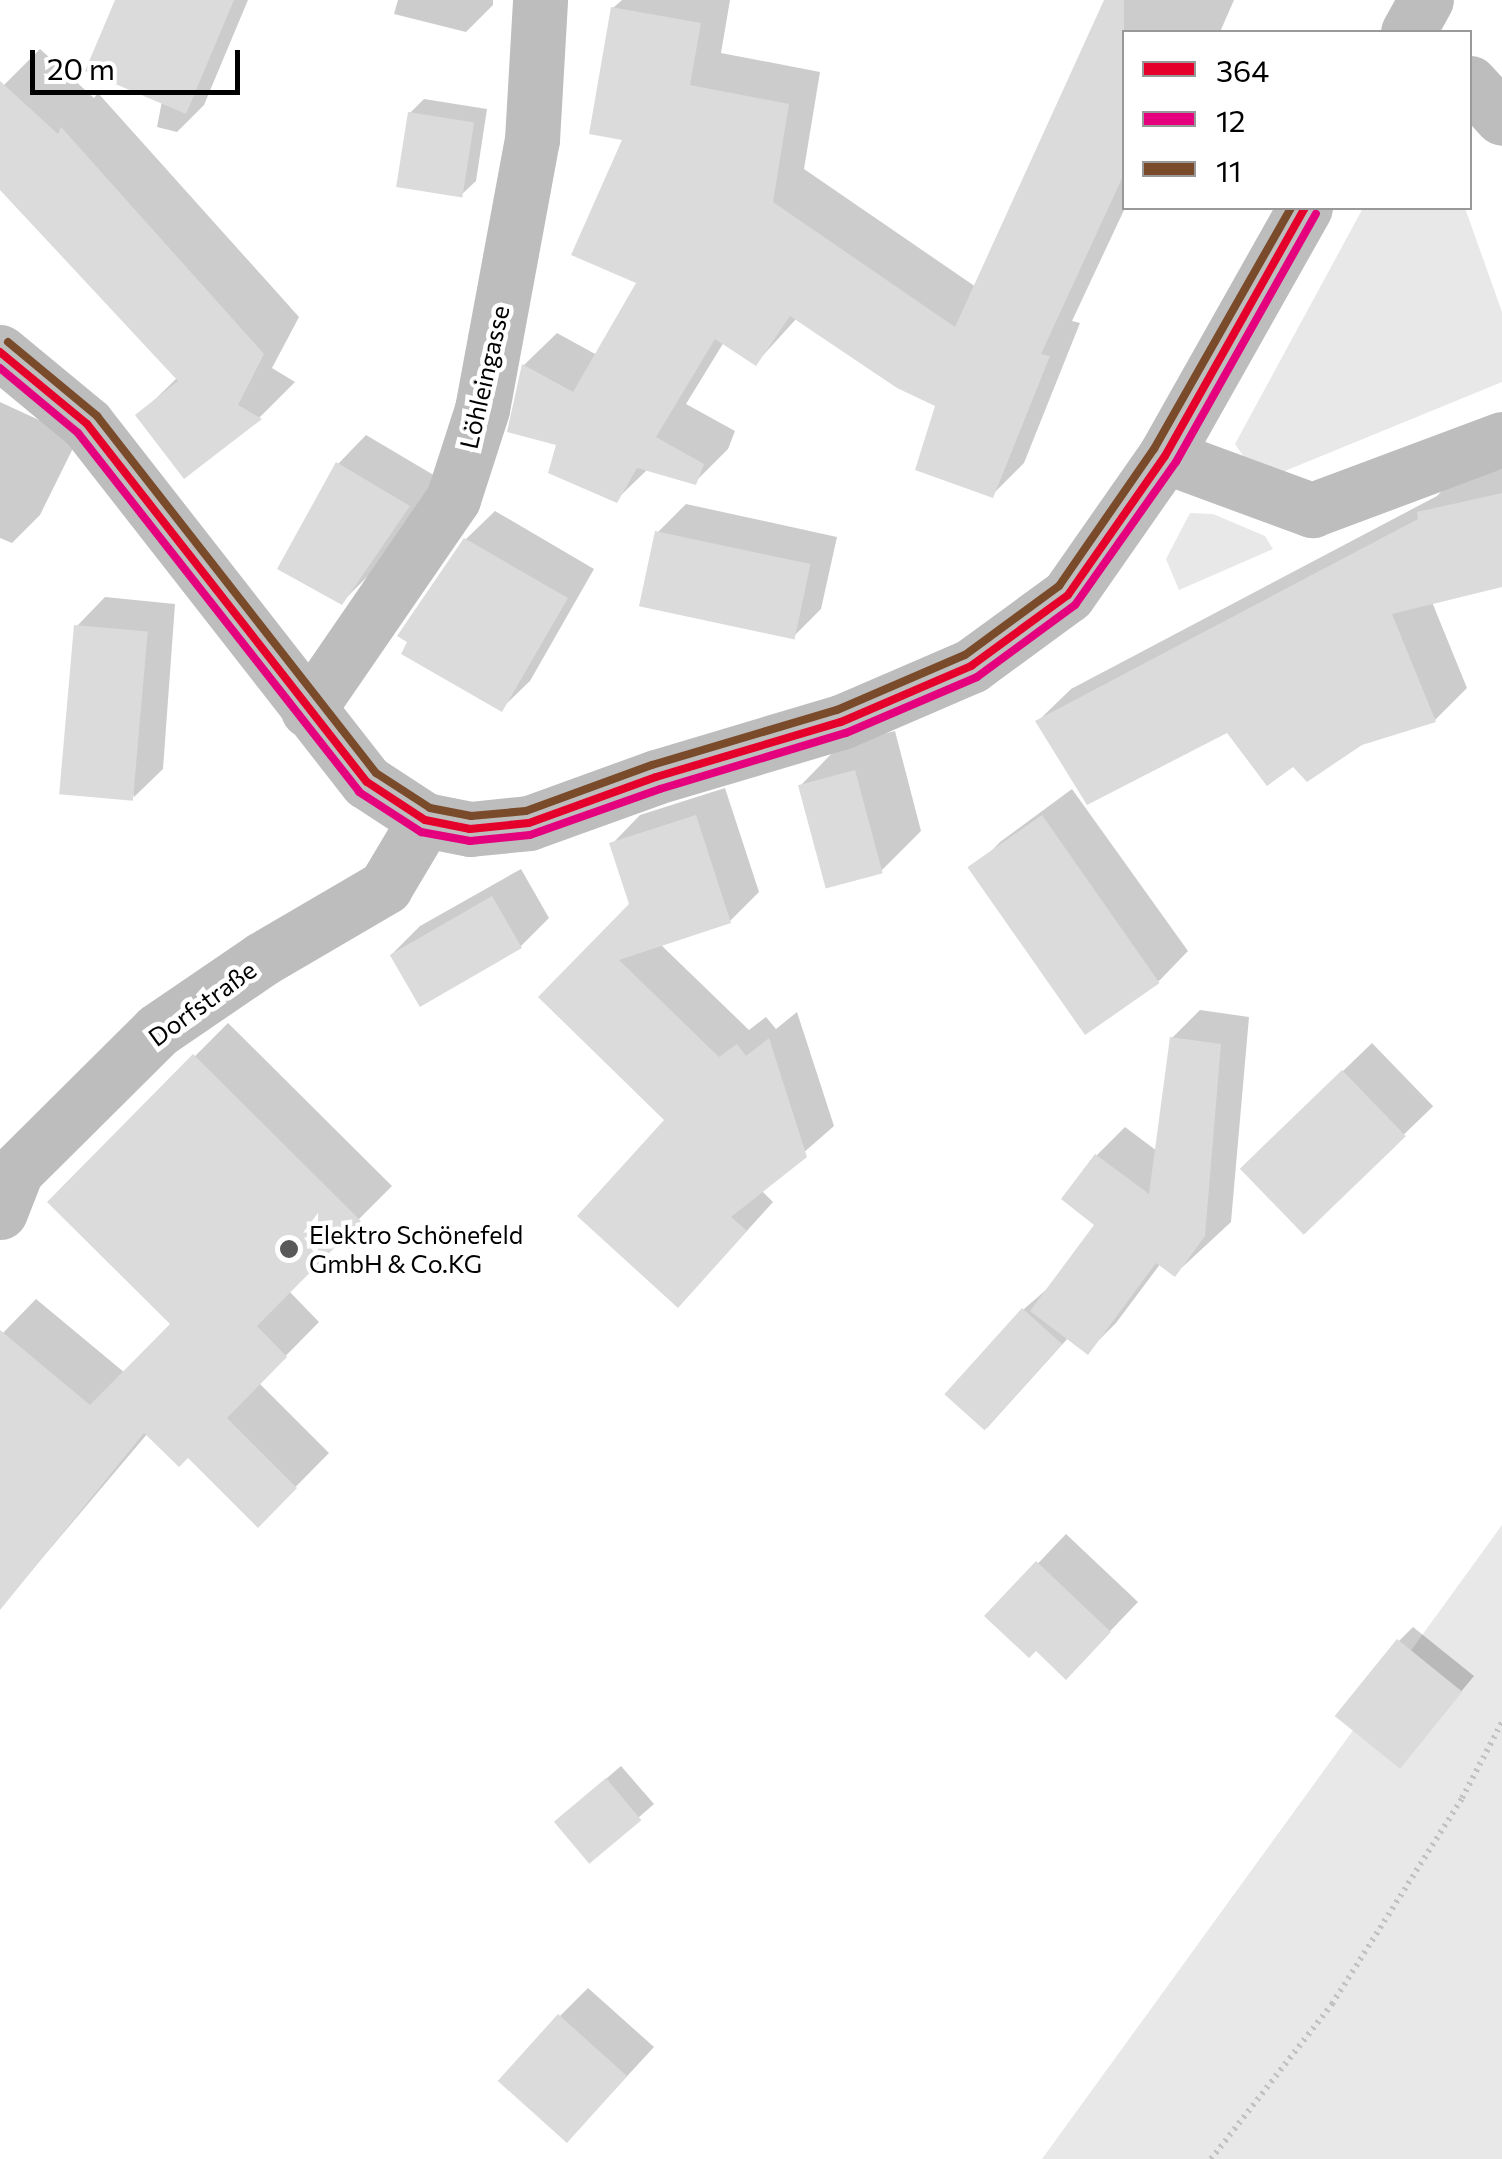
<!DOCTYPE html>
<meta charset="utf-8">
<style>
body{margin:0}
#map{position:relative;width:1502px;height:2159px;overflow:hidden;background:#fff;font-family:Commissioner,sans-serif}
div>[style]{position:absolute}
.green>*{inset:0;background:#e8e8e8}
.shadow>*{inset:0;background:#0003;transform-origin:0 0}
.building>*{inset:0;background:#dbdbdb;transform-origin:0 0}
.path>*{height:6px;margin-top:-3px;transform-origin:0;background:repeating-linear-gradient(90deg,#c2c2c2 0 2.5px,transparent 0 7.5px)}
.minor>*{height:55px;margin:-27.5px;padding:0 27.5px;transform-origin:27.5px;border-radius:27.5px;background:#bdbdbd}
.tertiary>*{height:55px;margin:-27.5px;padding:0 27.5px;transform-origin:27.5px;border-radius:27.5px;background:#bdbdbd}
.bus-1>*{height:8px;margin:-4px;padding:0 4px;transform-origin:4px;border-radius:4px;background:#e4002b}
.bus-2>*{height:8px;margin:-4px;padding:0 4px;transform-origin:4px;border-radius:4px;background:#e5007d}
.bus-3>*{height:8px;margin:-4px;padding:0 4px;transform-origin:4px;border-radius:4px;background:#7a4b2a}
.dots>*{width:28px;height:28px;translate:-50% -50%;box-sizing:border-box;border:5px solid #fff;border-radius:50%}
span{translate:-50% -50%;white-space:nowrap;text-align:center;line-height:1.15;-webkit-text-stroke:9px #fff;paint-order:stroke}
.street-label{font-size:25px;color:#000}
.poi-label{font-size:25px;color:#000}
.left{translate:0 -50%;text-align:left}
.legend{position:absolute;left:1122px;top:30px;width:350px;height:180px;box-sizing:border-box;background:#fff;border:2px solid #999;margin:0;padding:12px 18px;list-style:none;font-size:30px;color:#000}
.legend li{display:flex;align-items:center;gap:20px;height:50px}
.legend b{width:50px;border:2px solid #999}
.scale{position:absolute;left:30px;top:50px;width:210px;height:45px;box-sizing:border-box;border:5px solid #000;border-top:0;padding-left:12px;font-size:30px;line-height:35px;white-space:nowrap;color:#000;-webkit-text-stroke:8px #fff;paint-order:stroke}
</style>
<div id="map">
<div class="green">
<i style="clip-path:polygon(1363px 208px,1465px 208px,1502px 312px,1502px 382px,1280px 473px,1246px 460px,1235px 444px)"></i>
<i style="clip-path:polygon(1190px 513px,1213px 514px,1265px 536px,1273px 549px,1179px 590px,1166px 559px)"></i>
<i style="clip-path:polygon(1502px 1525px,1502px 2159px,1042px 2159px)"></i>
</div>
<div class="shadow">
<i style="clip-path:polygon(118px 0,248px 0,204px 105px,177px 132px,157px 127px,162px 101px)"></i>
<i style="clip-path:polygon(398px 0,493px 0,493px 5px,466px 32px,394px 14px)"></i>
<i style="clip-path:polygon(622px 0,730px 0,721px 53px,820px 72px,804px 169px,976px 287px,1107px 0,1234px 0,1220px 32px,1124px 32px,1125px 208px,1072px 321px,1080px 323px,1024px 463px,992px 495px,938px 405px,797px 318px,756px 363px,724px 342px,686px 404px,735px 431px,728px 449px,695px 482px,648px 469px,616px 500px,559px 444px,510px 430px,524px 365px,557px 333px,597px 355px,640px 282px,613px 8px)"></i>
<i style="clip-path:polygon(40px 49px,94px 98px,98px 93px,299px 317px,272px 368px,295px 382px,260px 417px,184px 475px,139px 415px,178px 377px,0 187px,0 89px)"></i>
<i style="clip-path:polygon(424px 99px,487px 109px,476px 181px,461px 195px,410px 113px)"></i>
<i style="clip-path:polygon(0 402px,78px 438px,40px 515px,12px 543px,0 538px)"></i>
<i style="clip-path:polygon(366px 435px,437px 477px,370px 574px,342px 602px,338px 464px)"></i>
<i style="clip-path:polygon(1502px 469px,1502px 585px,1432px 602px,1467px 688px,1435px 720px,1294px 764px,1228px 730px,1038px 721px,1071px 689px,1437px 496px,1452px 480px)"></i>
<i style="clip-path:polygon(686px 504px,837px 537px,821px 609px,793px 637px,658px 532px)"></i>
<i style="clip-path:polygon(495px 511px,594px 569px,530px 681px,501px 709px,400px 635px,466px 539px)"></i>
<i style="clip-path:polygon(105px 597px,175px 604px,163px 769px,134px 797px,77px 626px)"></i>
<i style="clip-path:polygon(895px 731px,921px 831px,880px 872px,801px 785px,841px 744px)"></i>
<i style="clip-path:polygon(725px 788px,759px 892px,730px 921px,660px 944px,749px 1030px,766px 1017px,776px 1029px,797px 1012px,834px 1126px,761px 1190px,773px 1202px,706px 1276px,668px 1120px,542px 997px,632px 904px,612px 844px,640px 815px)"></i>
<i style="clip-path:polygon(1072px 789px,1188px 951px,1160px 980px,1088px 1031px,972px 871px,1000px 842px)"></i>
<i style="clip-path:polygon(521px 869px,549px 918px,521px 946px,392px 954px,420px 926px)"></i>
<i style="clip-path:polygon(1200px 1010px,1249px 1017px,1231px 1222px,1175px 1274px,1161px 1263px,1116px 1323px,1088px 1351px,1069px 1337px,987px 1428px,949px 1395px,1024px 1309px,1054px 1283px,1098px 1224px,1097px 1155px,1125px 1127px,1157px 1151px,1172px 1038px)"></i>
<i style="clip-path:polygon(228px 1023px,392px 1186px,288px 1290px,319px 1322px,259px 1383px,329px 1453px,258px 1525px,188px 1455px,148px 1433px,0 1608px,0 1336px,36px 1299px,125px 1373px,173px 1324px,50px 1202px)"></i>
<i style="left:1372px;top:1043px;width:88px;height:180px;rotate:46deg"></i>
<i style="clip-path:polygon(1066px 1534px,1138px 1602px,1094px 1648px,1036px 1647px,988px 1616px)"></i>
<i style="clip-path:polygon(1413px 1627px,1474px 1676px,1400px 1765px,1399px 1641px)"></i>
<i style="clip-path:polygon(621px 1766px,654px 1804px,589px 1861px,572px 1808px)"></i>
<i style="clip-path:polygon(588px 1988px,654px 2047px,595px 2111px,560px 2016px)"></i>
</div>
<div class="building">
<i style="clip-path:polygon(115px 0,234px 0,186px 114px,85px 71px)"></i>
<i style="clip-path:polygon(1104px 0,1124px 0,1124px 174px,1041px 354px,1050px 356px,993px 498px,915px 470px,935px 406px,897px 388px,790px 316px,756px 366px,715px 339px,656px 437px,704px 464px,696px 485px,637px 468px,617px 503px,548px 473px,556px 445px,507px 432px,522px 364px,573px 392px,636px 283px,571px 255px,622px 140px,589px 134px,611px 7px,701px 23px,690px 85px,789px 104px,773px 202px,955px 327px)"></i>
<i style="clip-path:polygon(0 81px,58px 134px,61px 127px,264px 354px,238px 405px,262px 419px,184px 479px,135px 415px,178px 381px,0 190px)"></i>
<i style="left:408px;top:112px;width:67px;height:76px;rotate:9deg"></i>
<i style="clip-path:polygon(336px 462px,410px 506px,342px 605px,277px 569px)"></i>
<i style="clip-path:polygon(1502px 493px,1502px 587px,1392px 614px,1436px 722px,1362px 745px,1307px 782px,1293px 767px,1267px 786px,1227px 733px,1087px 805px,1035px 721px,1418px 519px,1417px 512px)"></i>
<i style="left:655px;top:531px;width:159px;height:77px;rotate:12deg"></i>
<i style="clip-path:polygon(464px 538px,568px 598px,502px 712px,401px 654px,407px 642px,397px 636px)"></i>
<i style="left:74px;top:625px;width:74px;height:170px;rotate:5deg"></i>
<i style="left:855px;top:770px;width:107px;height:59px;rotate:75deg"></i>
<i style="clip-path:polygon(696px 815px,731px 923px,619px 960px,719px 1057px,737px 1044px,746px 1056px,769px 1038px,807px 1157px,731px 1217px,747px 1231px,678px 1308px,577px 1216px,664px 1120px,538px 997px,629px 904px,609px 843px)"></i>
<i style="left:1042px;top:815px;width:205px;height:91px;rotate:55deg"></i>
<i style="left:492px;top:896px;width:60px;height:118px;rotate:60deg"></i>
<i style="clip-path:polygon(1170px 1037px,1221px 1044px,1205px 1236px,1175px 1277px,1156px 1263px,1088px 1355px,1030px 1311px,1094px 1225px,1061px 1199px,1095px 1154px,1149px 1194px)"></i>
<i style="clip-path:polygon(193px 1054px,361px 1221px,257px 1326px,287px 1357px,227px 1418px,297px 1488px,258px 1528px,188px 1458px,179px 1467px,144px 1433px,0 1610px,0 1330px,90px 1405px,170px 1324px,47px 1202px)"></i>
<i style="left:1342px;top:1070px;width:92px;height:142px;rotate:46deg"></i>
<i style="left:1022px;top:1308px;width:54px;height:116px;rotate:42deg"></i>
<i style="clip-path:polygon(1036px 1561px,1111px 1632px,1066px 1680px,1036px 1651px,1029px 1658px,984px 1616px)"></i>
<i style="left:1397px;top:1639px;width:84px;height:99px;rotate:39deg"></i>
<i style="left:606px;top:1778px;width:55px;height:68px;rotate:50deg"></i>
<i style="left:558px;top:2014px;width:93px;height:90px;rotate:42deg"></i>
</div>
<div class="path">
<i style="left:1211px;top:2159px;width:197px;rotate:-52deg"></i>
<i style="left:1332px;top:2004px;width:244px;rotate:-57.7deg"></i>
<i style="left:1462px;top:1798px;width:86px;rotate:-62.2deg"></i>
</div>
<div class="minor">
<i style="left:1470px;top:83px;width:47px;rotate:47.6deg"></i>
<i style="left:1165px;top:456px;width:157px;rotate:20.2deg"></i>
<i style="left:1312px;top:510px;width:203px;rotate:-20.5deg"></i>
<i style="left:308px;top:710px;width:256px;rotate:-55.5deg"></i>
<i style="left:453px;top:499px;width:95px;rotate:-72.1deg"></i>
<i style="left:482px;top:409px;width:274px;rotate:-79.5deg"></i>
<i style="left:532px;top:140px;width:140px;rotate:-86.7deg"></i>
<i style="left:0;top:1212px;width:44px;rotate:-68.7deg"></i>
<i style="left:16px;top:1171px;width:200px;rotate:-44.8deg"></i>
<i style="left:158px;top:1030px;width:126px;rotate:-34.3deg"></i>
<i style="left:262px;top:959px;width:143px;rotate:-30.3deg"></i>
<i style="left:385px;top:887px;width:78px;rotate:-59.2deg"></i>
</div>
<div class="tertiary">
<i style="left:1408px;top:32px;width:37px;rotate:-61deg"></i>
<i style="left:0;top:352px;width:113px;rotate:39.6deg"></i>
<i style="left:87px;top:424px;width:454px;rotate:52deg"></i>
<i style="left:367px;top:782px;width:69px;rotate:33.2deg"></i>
<i style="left:425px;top:820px;width:46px;rotate:11.3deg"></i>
<i style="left:470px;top:829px;width:59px;rotate:-5.8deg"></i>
<i style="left:529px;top:823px;width:135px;rotate:-19.9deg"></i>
<i style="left:656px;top:777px;width:193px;rotate:-16.6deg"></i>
<i style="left:841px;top:722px;width:142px;rotate:-23.3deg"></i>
<i style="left:971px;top:666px;width:120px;rotate:-36.2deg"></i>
<i style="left:1068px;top:595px;width:169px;rotate:-55.1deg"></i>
<i style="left:1165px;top:456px;width:285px;rotate:-60.6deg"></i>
</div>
<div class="bus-1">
<i style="left:0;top:352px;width:113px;rotate:39.6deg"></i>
<i style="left:87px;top:424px;width:454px;rotate:52deg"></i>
<i style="left:367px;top:782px;width:69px;rotate:33.2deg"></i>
<i style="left:425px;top:820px;width:46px;rotate:11.3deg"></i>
<i style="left:470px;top:829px;width:59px;rotate:-5.8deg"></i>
<i style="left:529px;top:823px;width:135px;rotate:-19.9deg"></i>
<i style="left:656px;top:777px;width:193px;rotate:-16.6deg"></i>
<i style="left:841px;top:722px;width:142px;rotate:-23.3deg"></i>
<i style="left:971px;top:666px;width:120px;rotate:-36.2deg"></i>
<i style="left:1068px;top:595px;width:169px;rotate:-55.1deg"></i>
<i style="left:1165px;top:456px;width:285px;rotate:-60.6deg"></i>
</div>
<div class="bus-2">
<i style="left:0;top:368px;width:102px;rotate:39.8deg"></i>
<i style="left:78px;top:433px;width:456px;rotate:51.9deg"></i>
<i style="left:359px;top:792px;width:74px;rotate:32.8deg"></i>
<i style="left:421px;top:832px;width:50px;rotate:10.4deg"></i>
<i style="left:470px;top:841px;width:60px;rotate:-5.7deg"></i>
<i style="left:530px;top:835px;width:138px;rotate:-19.5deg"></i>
<i style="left:660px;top:789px;width:194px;rotate:-16.8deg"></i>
<i style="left:846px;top:733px;width:142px;rotate:-23.1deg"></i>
<i style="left:977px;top:677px;width:122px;rotate:-36.3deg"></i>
<i style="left:1075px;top:605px;width:175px;rotate:-54.8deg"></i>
<i style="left:1176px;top:462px;width:285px;rotate:-60.6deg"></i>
</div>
<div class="bus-3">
<i style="left:8px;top:342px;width:116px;rotate:39.7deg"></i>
<i style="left:97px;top:416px;width:453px;rotate:52deg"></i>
<i style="left:376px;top:773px;width:64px;rotate:32.9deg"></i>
<i style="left:430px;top:808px;width:42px;rotate:11deg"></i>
<i style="left:471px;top:816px;width:55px;rotate:-5.2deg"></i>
<i style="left:526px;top:811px;width:134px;rotate:-20.1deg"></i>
<i style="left:652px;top:765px;width:193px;rotate:-16.6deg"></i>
<i style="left:837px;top:710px;width:139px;rotate:-23.3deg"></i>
<i style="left:965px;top:655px;width:117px;rotate:-36.3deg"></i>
<i style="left:1059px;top:586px;width:167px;rotate:-55.3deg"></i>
<i style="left:1154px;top:449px;width:277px;rotate:-60.4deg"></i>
</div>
<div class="dots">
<i style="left:289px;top:1249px;background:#595959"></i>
</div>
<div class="street-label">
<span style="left:484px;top:377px;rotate:-77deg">Löhleingasse</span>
<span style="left:202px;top:1003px;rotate:-36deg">Dorfstraße</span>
</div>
<div class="poi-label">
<span class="left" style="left:309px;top:1249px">Elektro Schönefeld<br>GmbH &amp; Co.KG</span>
</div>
<ul class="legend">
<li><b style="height:12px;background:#e4002b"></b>364</li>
<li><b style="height:12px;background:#e5007d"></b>12</li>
<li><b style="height:12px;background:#7a4b2a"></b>11</li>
</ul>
<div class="scale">20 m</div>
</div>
